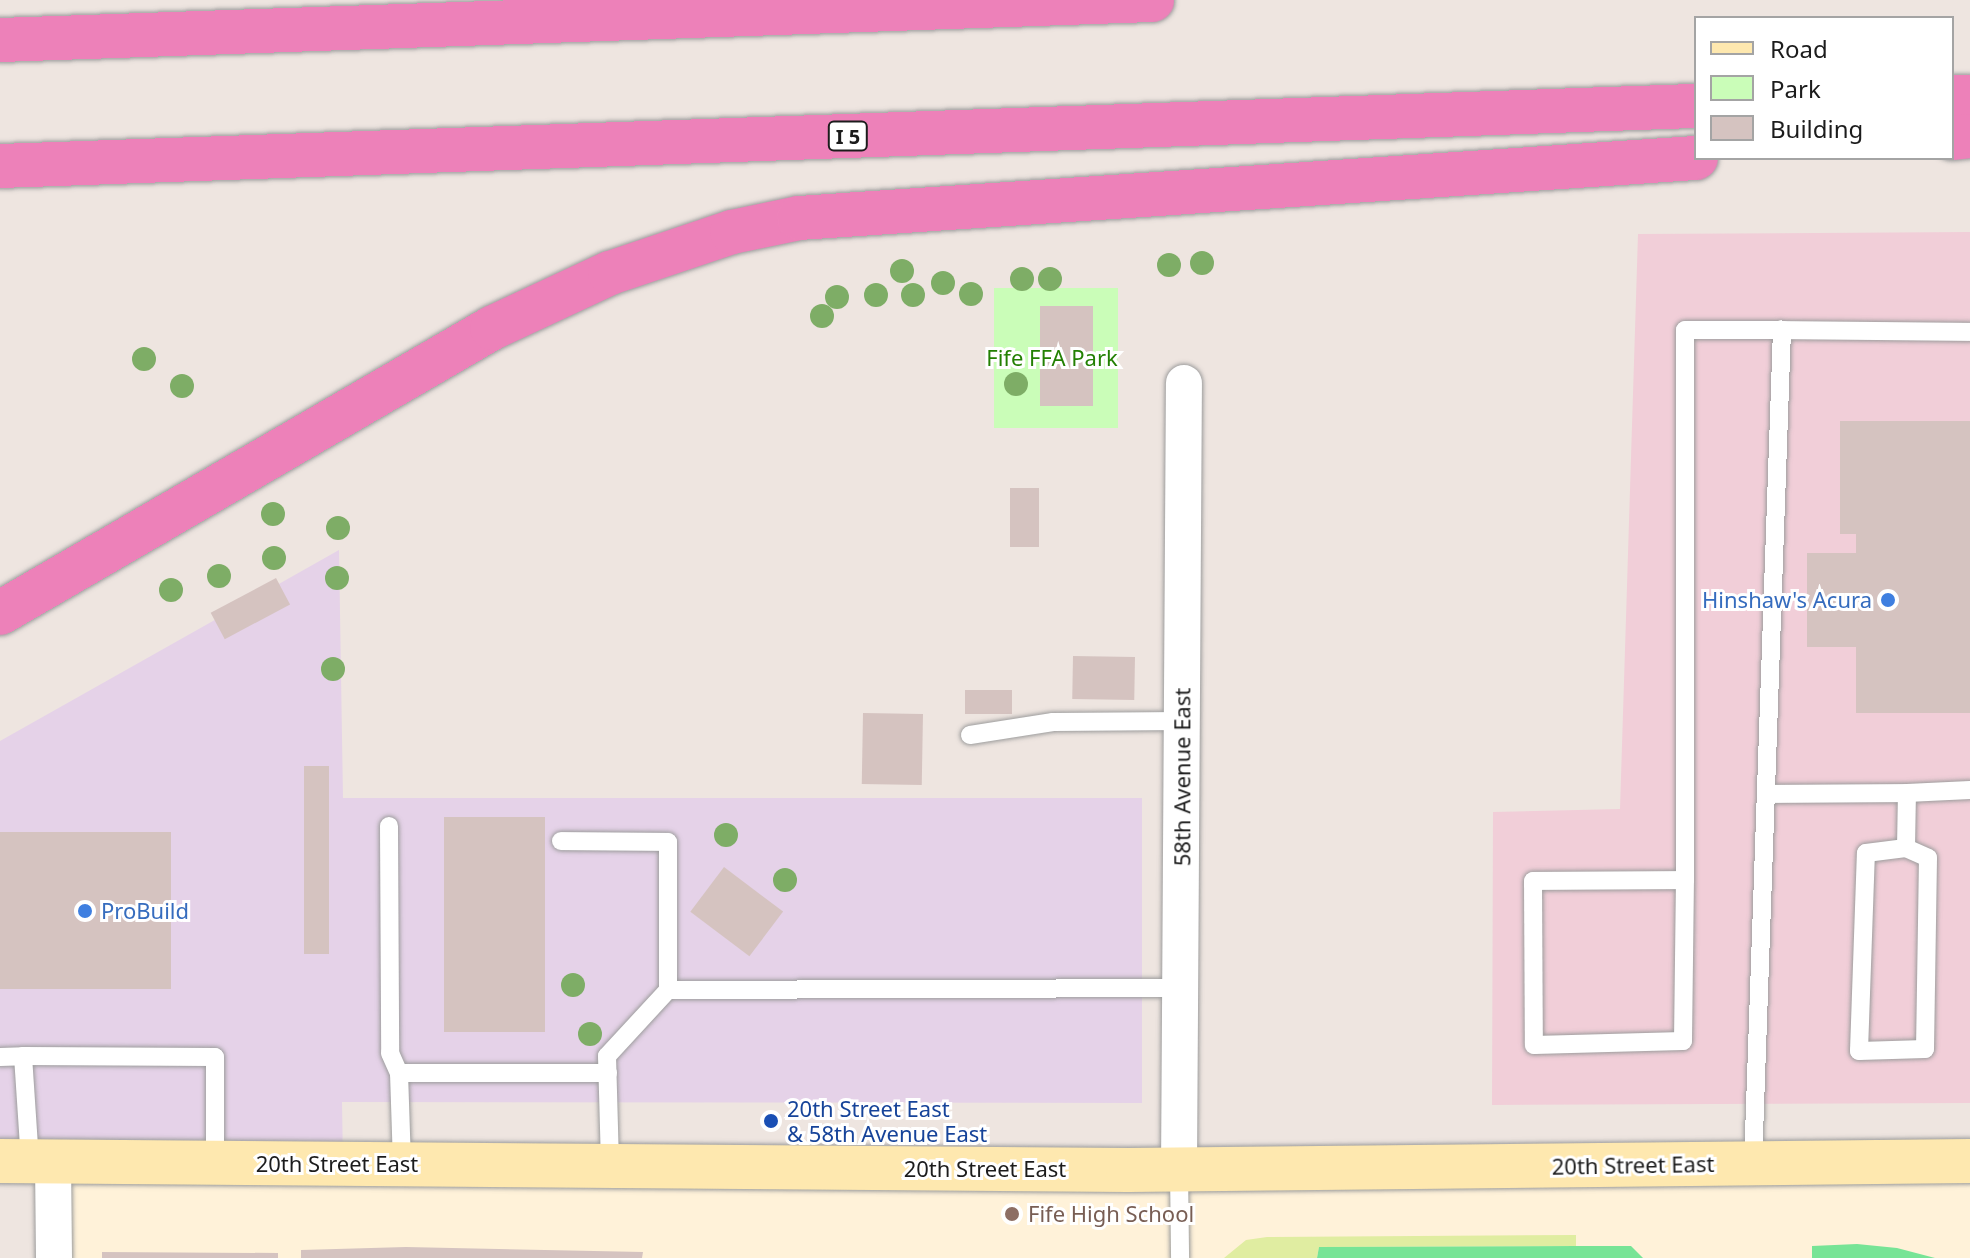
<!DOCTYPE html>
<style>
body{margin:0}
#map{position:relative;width:1970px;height:1258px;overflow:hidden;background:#eee5e0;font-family:"Noto Sans",sans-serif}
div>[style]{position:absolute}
.commercial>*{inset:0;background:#f1ced8}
.industrial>*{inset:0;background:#e5d2e8}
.education>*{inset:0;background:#fff2d9;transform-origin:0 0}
.grass>*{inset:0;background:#e0eda1}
.park>*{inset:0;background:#cafdb8;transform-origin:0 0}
.pitch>*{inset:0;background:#77e496}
.building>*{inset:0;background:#d5c3c0;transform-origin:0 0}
.roads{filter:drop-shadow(0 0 2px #9d9d9d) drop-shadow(0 0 2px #9d9d9d)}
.service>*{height:18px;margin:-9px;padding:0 9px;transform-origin:9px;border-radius:9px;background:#fff}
.minor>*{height:36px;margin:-18px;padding:0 18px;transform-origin:18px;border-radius:18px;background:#fff}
.secondary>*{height:44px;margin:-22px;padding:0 22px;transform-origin:22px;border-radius:22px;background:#fee8af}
.motorway>*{height:44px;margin:-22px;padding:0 22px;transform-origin:22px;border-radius:22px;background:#ed81b9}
.trees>*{width:24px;height:24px;margin:-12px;border-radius:50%;background:#7ead66}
.dots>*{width:22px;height:22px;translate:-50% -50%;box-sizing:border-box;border:4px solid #fff;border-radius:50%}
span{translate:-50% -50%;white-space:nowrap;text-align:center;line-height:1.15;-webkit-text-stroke:6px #fff;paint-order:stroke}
.shield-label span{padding:2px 6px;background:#fff;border:2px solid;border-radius:6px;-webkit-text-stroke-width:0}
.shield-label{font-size:20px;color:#1c1c1c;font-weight:700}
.park-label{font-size:22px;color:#238003}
.shop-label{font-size:22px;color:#366cbe}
.right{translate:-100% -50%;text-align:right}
.left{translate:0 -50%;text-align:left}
.street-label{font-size:22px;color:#1c1c1c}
.transit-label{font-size:22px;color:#164399}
.education-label{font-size:22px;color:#785e54}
.legend{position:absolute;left:1694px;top:16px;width:260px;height:144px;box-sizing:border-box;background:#fff;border:2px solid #a4a4a4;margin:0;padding:10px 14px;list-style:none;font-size:24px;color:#1c1c1c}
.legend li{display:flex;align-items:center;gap:16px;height:40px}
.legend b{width:40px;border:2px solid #a4a4a4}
</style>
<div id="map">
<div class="commercial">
<i style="clip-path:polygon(1970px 232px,1970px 1103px,1492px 1105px,1493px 812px,1620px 809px,1638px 234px)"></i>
</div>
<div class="industrial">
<i style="clip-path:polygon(339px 550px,343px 798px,1142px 798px,1142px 1103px,342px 1102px,343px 1164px,0 1161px,0 741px)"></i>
</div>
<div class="education">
<i style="left:1970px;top:1161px;width:97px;height:1917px;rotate:90deg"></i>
</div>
<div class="grass">
<i style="clip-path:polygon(1576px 1235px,1576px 1246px,1319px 1247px,1317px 1258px,1224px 1258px,1246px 1240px,1267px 1237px)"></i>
</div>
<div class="park">
<i style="left:994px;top:288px;width:124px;height:140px"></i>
</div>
<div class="pitch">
<i style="clip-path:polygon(1857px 1244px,1897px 1248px,1935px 1258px,1812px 1258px,1812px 1246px)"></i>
<i style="clip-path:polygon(1576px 1246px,1631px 1246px,1643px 1258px,1317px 1258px,1319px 1247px)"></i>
</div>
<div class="building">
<i style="left:1040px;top:306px;width:53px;height:100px"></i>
<i style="clip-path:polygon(1840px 421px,1970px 421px,1970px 713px,1856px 713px,1856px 647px,1807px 647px,1807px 553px,1856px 553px,1856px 534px,1840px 534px)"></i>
<i style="left:1010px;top:488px;width:29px;height:59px"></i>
<i style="left:276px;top:578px;width:30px;height:74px;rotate:62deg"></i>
<i style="left:1073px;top:656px;width:62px;height:43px;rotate:1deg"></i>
<i style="left:965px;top:690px;width:47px;height:24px"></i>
<i style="left:863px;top:713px;width:60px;height:71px;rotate:1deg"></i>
<i style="left:304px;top:766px;width:25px;height:188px"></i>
<i style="left:444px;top:817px;width:101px;height:215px"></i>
<i style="left:0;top:832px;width:171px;height:157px"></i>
<i style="left:724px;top:867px;width:74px;height:56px;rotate:37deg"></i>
<i style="clip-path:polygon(406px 1247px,643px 1252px,642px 1258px,301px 1258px,301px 1250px)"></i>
<i style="clip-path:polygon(102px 1252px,278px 1253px,278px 1258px,102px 1258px)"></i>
</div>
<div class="roads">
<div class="service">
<i style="left:970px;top:735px;width:84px;rotate:-8.9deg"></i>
<i style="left:1053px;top:722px;width:129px;rotate:-0.4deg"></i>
<i style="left:1768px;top:794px;width:139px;rotate:-0.4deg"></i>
<i style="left:389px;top:826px;width:227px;rotate:89.7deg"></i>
<i style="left:390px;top:1053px;width:22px;rotate:66deg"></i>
<i style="left:399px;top:1073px;width:91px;rotate:88.1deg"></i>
<i style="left:561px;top:841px;width:107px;rotate:0.5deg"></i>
<i style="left:668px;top:842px;width:148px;rotate:90deg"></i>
<i style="left:668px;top:990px;width:90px;rotate:132.7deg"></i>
<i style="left:607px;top:1056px;width:110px;rotate:88.4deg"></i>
<i style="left:1906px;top:848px;width:24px;rotate:24deg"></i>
<i style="left:1928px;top:858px;width:191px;rotate:90.9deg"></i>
<i style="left:1925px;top:1049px;width:66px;rotate:178.3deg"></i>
<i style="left:1859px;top:1051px;width:198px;rotate:-88deg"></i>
<i style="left:1866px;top:853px;width:40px;rotate:-7.1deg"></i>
<i style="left:1906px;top:848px;width:55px;rotate:-89deg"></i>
<i style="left:1907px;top:793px;width:63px;rotate:-2.7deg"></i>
<i style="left:1685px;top:880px;width:152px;rotate:179.6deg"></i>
<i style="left:1533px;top:881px;width:164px;rotate:89.7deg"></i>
<i style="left:1534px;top:1045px;width:149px;rotate:-1.5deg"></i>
<i style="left:1683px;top:1041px;width:161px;rotate:-89.3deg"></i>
<i style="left:1685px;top:880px;width:550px;rotate:-90deg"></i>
<i style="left:1685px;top:330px;width:97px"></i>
<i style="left:668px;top:990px;width:512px;rotate:-0.22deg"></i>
<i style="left:23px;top:1056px;width:192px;rotate:0.3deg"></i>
<i style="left:215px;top:1057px;width:105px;rotate:90deg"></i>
<i style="left:0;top:1057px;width:23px;rotate:-2deg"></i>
<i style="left:23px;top:1056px;width:105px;rotate:86.2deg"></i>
<i style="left:399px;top:1073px;width:209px"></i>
<i style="left:1753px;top:1164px;width:835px;rotate:-88.01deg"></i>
<i style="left:1782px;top:330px;width:188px;rotate:0.6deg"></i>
<i style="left:1179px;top:1170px;width:88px;rotate:89.3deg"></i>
</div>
<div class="minor">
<i style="left:53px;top:1162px;width:96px;rotate:89.4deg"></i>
<i style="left:1179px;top:1170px;width:787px;rotate:-89.64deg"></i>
</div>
<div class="secondary">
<i style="left:0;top:1161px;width:1128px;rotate:0.46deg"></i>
<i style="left:1128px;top:1170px;width:842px;rotate:-0.61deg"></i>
</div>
<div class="motorway">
<i style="left:0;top:40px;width:1153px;rotate:-1.99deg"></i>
<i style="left:1952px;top:97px;width:18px"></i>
<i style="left:1952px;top:138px;width:18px;rotate:-6deg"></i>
<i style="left:0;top:166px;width:1697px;rotate:-2.03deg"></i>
<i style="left:0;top:613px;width:569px;rotate:-30.08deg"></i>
<i style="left:492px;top:328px;width:130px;rotate:-25deg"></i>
<i style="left:610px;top:273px;width:129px;rotate:-18.6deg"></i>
<i style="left:732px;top:232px;width:68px;rotate:-11.8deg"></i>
<i style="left:799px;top:218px;width:899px;rotate:-3.83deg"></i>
</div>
</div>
<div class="trees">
<i style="left:1202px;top:263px"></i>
<i style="left:1169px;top:265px"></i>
<i style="left:902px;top:271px"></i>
<i style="left:1022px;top:279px"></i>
<i style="left:1050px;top:279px"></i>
<i style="left:943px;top:283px"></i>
<i style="left:971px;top:294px"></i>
<i style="left:876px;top:295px"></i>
<i style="left:913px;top:295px"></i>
<i style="left:837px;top:297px"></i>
<i style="left:822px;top:316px"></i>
<i style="left:144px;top:359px"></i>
<i style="left:1016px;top:384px"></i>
<i style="left:182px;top:386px"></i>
<i style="left:273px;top:514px"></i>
<i style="left:338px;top:528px"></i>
<i style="left:274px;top:558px"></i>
<i style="left:219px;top:576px"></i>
<i style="left:337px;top:578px"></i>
<i style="left:171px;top:590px"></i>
<i style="left:333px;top:669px"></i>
<i style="left:726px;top:835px"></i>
<i style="left:785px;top:880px"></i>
<i style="left:573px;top:985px"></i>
<i style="left:590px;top:1034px"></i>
</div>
<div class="dots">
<i style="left:1888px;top:600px;background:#3f7fe0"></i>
<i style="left:85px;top:911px;background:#3f7fe0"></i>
<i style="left:771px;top:1121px;background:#1a4fb4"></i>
<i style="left:1012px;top:1214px;background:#8d6e63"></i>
</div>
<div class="shield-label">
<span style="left:848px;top:136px">I 5</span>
</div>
<div class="park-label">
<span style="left:1052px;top:358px">Fife FFA Park</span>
</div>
<div class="shop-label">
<span class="right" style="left:1872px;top:600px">Hinshaw's Acura</span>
<span class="left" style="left:101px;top:911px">ProBuild</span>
</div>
<div class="street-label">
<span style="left:1182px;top:777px;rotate:-90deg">58th Avenue East</span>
<span style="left:337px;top:1164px">20th Street East</span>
<span style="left:1633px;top:1165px;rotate:-1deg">20th Street East</span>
<span style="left:985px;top:1169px">20th Street East</span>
</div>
<div class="transit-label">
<span class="left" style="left:787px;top:1121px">20th Street East<br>&amp; 58th Avenue East</span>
</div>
<div class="education-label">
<span class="left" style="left:1028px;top:1214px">Fife High School</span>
</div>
<ul class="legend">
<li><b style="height:10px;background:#fee8af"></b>Road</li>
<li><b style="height:22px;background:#cafdb8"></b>Park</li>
<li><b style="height:22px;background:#d5c3c0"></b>Building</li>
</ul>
</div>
